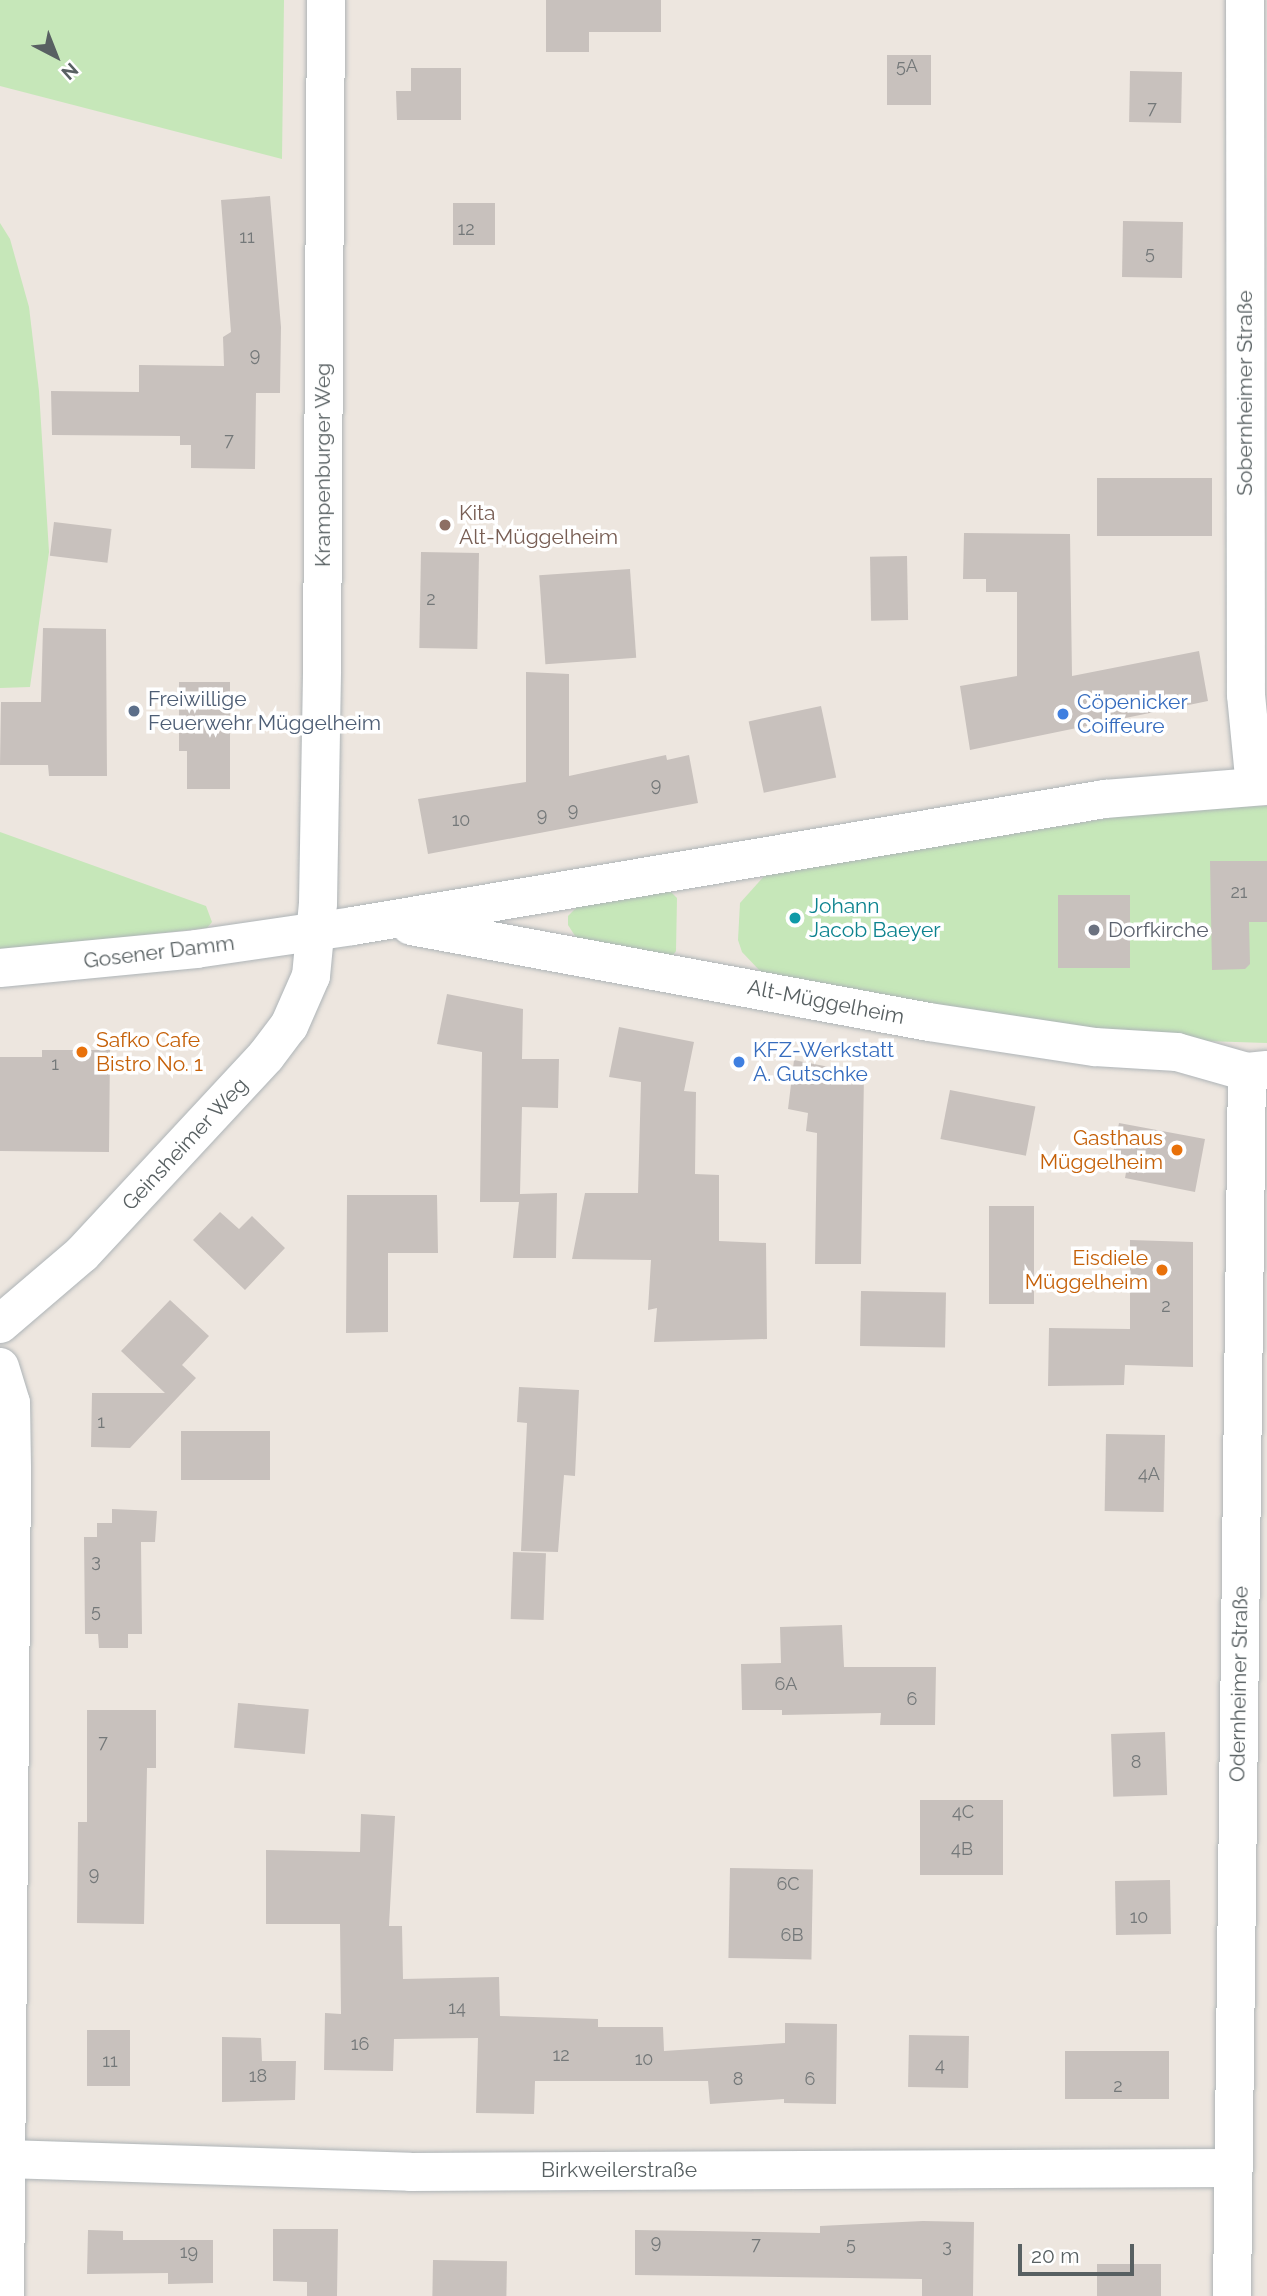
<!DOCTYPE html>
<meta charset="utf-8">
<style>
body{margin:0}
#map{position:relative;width:1267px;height:2296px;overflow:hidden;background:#ede6df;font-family:Raleway,sans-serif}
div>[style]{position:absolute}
.green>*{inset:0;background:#c6e7b9}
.building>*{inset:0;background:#c8c1bd;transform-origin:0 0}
.roads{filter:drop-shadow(0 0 2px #aeb4b7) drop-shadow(0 0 2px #aeb4b7)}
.street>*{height:38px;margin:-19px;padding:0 19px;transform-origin:19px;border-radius:19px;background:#fff}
.secondary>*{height:38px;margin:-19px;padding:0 19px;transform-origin:19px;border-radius:19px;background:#fff}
.dots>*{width:19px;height:19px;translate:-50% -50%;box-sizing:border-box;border:4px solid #fff;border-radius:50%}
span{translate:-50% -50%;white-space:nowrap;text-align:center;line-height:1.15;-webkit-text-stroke:7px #fff;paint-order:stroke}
.number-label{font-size:18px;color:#747879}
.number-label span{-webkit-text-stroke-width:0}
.street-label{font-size:21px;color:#586062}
.education-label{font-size:21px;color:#785e54}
.left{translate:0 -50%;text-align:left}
.service-label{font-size:21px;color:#4e5e75}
.shop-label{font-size:21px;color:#366cbe}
.culture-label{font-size:21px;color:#0d838f}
.worship-label{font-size:21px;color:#5b616d}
.food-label{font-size:21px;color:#c56008}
.right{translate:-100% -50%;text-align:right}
.north{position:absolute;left:21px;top:21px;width:70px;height:70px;-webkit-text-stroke:5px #fff;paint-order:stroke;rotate:138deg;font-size:19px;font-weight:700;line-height:28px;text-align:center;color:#586062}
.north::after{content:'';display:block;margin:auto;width:24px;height:32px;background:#586062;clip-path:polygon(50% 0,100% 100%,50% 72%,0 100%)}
.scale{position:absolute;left:1018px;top:2244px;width:116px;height:32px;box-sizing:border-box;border:4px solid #586062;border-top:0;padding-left:9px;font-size:21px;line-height:24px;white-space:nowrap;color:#586062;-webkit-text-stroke:5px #fff;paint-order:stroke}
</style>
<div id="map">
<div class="green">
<i style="clip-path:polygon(0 0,284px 0,282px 159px,0 86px)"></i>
<i style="clip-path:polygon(0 223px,10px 239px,29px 307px,39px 391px,49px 552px,30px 687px,0 688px)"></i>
<i style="clip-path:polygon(1267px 806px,1267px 1043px,1080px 1037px,761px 972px,742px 952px,738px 940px,740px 903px,766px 874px,1171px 808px)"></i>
<i style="clip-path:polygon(0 832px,206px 906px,212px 922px,207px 928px,0 951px)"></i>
<i style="clip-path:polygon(669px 890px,677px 898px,676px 951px,671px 958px,579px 942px,568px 925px,568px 916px,580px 904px)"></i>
</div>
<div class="building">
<i style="clip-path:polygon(546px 0,661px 0,661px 32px,589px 32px,589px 52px,546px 52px)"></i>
<i style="left:887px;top:55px;width:44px;height:50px"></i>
<i style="clip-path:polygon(411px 68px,461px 68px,461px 120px,397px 120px,396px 91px,411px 91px)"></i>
<i style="left:1130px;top:71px;width:52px;height:51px;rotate:1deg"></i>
<i style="clip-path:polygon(270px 196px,281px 327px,280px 393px,256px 393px,255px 469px,191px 468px,191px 445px,180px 445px,180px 436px,52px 435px,51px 391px,139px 392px,139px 365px,224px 366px,223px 337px,231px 332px,221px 200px)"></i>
<i style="left:453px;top:203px;width:42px;height:42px"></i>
<i style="left:1123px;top:221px;width:60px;height:56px;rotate:1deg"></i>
<i style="left:1097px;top:478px;width:115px;height:58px"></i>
<i style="left:54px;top:522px;width:58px;height:34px;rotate:7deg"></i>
<i style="clip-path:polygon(964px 533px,1070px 534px,1072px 676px,1199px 651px,1208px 701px,970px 750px,960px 686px,1017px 676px,1017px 592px,986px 592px,986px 579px,963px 579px)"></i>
<i style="left:421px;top:552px;width:58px;height:96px;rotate:1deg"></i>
<i style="left:907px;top:556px;width:64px;height:37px;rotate:89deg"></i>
<i style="left:630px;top:569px;width:89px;height:91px;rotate:86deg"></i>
<i style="clip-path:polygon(43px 628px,106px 629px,107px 776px,49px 776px,48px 765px,0 765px,1px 702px,41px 702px)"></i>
<i style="clip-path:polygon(526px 672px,569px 674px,569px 776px,666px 755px,667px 760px,689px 755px,698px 803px,428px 854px,418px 799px,526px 782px)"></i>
<i style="clip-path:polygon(179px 682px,230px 682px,230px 789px,187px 789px,187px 751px,179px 751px)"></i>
<i style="left:821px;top:706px;width:73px;height:74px;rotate:78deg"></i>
<i style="clip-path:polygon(1210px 861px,1267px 861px,1267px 922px,1249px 922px,1250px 964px,1245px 969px,1212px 970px)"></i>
<i style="left:1130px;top:895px;width:73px;height:72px;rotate:90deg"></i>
<i style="clip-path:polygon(447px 994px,523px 1009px,522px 1059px,559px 1059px,558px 1108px,522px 1107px,520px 1194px,557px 1193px,556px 1258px,513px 1258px,519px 1202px,480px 1202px,482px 1052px,437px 1044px)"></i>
<i style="clip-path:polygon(619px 1027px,694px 1042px,684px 1091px,696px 1092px,695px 1174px,719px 1175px,719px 1241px,766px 1243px,767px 1339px,654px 1342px,657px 1308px,648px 1310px,651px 1260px,572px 1259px,585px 1193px,638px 1193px,641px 1082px,609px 1077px)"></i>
<i style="clip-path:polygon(42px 1050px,110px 1050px,109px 1152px,0 1151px,0 1057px,42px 1057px)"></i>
<i style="clip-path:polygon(794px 1060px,864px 1074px,861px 1264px,815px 1264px,817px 1133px,806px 1131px,808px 1113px,788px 1109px)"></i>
<i style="left:950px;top:1090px;width:87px;height:50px;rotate:11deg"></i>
<i style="clip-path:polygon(1119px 1123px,1205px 1139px,1195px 1192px,1125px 1178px,1129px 1156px,1113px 1153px)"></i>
<i style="clip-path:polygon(347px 1195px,437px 1195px,438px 1253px,388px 1253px,388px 1332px,346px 1333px)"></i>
<i style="left:989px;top:1206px;width:45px;height:98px"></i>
<i style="clip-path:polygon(220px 1212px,239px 1229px,252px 1216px,285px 1248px,245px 1290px,193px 1240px)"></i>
<i style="clip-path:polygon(1130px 1240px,1193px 1242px,1193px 1367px,1125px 1365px,1124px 1385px,1048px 1386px,1049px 1328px,1130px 1329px)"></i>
<i style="left:861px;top:1291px;width:85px;height:55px;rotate:1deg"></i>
<i style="clip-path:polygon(170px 1300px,209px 1336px,182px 1365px,196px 1378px,130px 1448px,91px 1447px,92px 1393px,165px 1393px,121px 1351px)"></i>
<i style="clip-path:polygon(519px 1387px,579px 1390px,575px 1476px,564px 1475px,558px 1552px,521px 1551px,527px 1423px,517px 1422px)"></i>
<i style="left:181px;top:1431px;width:89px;height:49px"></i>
<i style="left:1106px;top:1434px;width:59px;height:77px;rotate:1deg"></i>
<i style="clip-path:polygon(112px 1509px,157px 1511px,155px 1542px,141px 1542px,142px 1634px,128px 1634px,128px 1648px,99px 1648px,98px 1634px,85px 1634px,84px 1537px,97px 1537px,97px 1523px,112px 1523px)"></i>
<i style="left:513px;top:1552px;width:33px;height:67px;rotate:2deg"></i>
<i style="clip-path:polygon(842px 1625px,844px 1667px,936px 1667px,935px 1725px,880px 1725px,881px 1713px,782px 1715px,782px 1710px,742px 1710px,741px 1664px,781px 1663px,780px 1627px)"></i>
<i style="left:238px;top:1703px;width:71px;height:45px;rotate:5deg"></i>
<i style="clip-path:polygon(87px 1710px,156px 1710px,156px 1768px,147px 1768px,144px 1924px,77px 1923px,78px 1822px,87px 1822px)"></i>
<i style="left:1165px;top:1732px;width:63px;height:54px;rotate:88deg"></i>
<i style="left:920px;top:1800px;width:83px;height:75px"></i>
<i style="clip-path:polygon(361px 1814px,395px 1816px,389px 1926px,402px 1926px,403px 1979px,499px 1977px,500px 2016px,598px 2019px,598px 2027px,663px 2027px,664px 2051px,785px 2043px,785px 2023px,837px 2024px,836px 2104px,784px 2103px,784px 2099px,710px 2104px,708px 2081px,535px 2081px,534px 2114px,476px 2113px,478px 2038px,394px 2039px,393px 2071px,324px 2070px,325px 2013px,341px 2014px,340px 1924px,266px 1924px,266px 1850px,360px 1852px)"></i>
<i style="left:730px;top:1868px;width:83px;height:90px;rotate:1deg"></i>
<i style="left:1170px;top:1880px;width:54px;height:55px;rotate:89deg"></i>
<i style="left:130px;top:2030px;width:56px;height:43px;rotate:90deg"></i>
<i style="left:909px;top:2035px;width:60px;height:52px;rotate:1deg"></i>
<i style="clip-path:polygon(222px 2037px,261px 2038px,262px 2061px,296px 2061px,295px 2100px,222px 2102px)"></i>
<i style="left:1169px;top:2051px;width:48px;height:104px;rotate:90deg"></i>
<i style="clip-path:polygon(923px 2221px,974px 2222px,973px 2296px,922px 2296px,922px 2279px,635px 2275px,635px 2230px,820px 2233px,820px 2226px)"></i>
<i style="clip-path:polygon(273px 2229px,338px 2229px,337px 2296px,307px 2296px,307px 2282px,273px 2281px)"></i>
<i style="clip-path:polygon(88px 2230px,123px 2231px,123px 2240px,213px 2240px,213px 2283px,168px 2284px,168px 2273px,87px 2274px)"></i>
<i style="left:433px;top:2260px;width:74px;height:36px;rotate:1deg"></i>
<i style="left:1097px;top:2264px;width:64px;height:32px"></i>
</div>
<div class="roads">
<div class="street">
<i style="left:1245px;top:0;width:695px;rotate:89.92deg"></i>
<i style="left:1246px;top:695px;width:91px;rotate:84.4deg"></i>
<i style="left:0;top:1324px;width:108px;rotate:-40.5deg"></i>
<i style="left:82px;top:1254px;width:270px;rotate:-47.1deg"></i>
<i style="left:266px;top:1056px;width:38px;rotate:-53deg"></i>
<i style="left:289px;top:1026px;width:55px;rotate:-66.3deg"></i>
<i style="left:311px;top:976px;width:73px;rotate:-84.5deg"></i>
<i style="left:318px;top:903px;width:232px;rotate:-89deg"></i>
<i style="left:322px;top:671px;width:671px;rotate:-89.66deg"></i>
<i style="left:0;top:1367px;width:38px;rotate:73deg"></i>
<i style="left:11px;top:1403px;width:66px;rotate:89.1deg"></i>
<i style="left:12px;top:1469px;width:827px;rotate:90.48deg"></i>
<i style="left:6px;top:2159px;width:404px;rotate:1.8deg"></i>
<i style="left:410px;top:2172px;width:821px;rotate:-0.28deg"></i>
</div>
<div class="secondary">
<i style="left:411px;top:926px;width:527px;rotate:10.5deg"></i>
<i style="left:929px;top:1022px;width:168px;rotate:8.6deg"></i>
<i style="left:1095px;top:1047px;width:82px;rotate:3.5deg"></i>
<i style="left:1177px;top:1052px;width:73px;rotate:15.9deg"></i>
<i style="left:1247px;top:1072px;width:20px;rotate:-6deg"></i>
<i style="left:0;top:968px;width:197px;rotate:-5.5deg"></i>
<i style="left:196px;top:949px;width:159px;rotate:-8.3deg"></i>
<i style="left:353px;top:926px;width:763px;rotate:-9.59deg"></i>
<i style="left:1105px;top:799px;width:163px;rotate:-4.6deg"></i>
<i style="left:1232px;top:2296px;width:1224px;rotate:-89.3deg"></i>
</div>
</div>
<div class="dots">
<i style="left:445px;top:525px;background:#8d6e63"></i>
<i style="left:134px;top:711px;background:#5c6f8a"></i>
<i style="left:1063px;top:714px;background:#3f7fe0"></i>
<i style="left:795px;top:918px;background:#0f9aa8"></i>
<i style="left:1094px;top:930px;background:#6b7280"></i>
<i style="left:82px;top:1052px;background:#e8710a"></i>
<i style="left:739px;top:1062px;background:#3f7fe0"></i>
<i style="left:1177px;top:1150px;background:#e8710a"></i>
<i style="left:1162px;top:1270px;background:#e8710a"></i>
</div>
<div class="number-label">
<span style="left:907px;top:66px">5A</span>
<span style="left:1152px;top:108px">7</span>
<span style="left:466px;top:229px">12</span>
<span style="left:247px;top:237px">11</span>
<span style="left:1150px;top:253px">5</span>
<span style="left:255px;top:355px">9</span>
<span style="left:229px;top:440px">7</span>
<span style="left:431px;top:599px">2</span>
<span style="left:656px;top:785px">9</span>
<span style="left:573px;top:810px">9</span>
<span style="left:542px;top:815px">9</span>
<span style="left:461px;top:820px">10</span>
<span style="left:1239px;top:892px">21</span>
<span style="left:55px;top:1064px">1</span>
<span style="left:1166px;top:1306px">2</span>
<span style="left:101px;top:1422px">1</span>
<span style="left:1149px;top:1474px">4A</span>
<span style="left:96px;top:1561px">3</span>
<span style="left:96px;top:1611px">5</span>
<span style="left:786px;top:1684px">6A</span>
<span style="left:912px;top:1699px">6</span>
<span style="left:103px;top:1742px">7</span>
<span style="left:1136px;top:1762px">8</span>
<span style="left:963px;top:1812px">4C</span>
<span style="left:962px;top:1849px">4B</span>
<span style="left:94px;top:1874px">9</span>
<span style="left:788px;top:1884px">6C</span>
<span style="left:1139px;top:1917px">10</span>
<span style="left:792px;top:1935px">6B</span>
<span style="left:457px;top:2008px">14</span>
<span style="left:360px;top:2044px">16</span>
<span style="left:561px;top:2055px">12</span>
<span style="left:644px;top:2059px">10</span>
<span style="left:110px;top:2061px">11</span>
<span style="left:940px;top:2065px">4</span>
<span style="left:258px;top:2076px">18</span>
<span style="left:738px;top:2079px">8</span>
<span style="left:810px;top:2079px">6</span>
<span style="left:1118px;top:2086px">2</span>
<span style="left:656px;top:2242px">9</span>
<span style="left:756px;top:2244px">7</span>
<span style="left:851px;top:2244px">5</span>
<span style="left:947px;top:2246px">3</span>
<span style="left:189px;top:2252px">19</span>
</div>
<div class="street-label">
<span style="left:1245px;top:393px;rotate:-90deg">Sobernheimer Straße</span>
<span style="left:323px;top:465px;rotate:-90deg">Krampenburger Weg</span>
<span style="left:159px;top:952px;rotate:-7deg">Gosener Damm</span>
<span style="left:826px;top:1002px;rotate:11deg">Alt-Müggelheim</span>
<span style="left:185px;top:1144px;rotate:-47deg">Geinsheimer Weg</span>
<span style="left:1239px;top:1684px;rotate:-89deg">Odernheimer Straße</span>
<span style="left:619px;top:2170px">Birkweilerstraße</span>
</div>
<div class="education-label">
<span class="left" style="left:459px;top:525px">Kita<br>Alt-Müggelheim</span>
</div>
<div class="service-label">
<span class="left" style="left:148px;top:711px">Freiwillige<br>Feuerwehr Müggelheim</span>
</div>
<div class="shop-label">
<span class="left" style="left:1077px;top:714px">Cöpenicker<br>Coiffeure</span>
<span class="left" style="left:753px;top:1062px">KFZ-Werkstatt<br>A. Gutschke</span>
</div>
<div class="culture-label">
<span class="left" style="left:809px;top:918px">Johann<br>Jacob Baeyer</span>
</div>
<div class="worship-label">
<span class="left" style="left:1108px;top:930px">Dorfkirche</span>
</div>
<div class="food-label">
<span class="left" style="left:96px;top:1052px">Safko Cafe<br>Bistro No. 1</span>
<span class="right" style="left:1163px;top:1150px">Gasthaus<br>Müggelheim</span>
<span class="right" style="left:1148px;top:1270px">Eisdiele<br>Müggelheim</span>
</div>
<div class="north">N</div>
<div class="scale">20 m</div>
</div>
